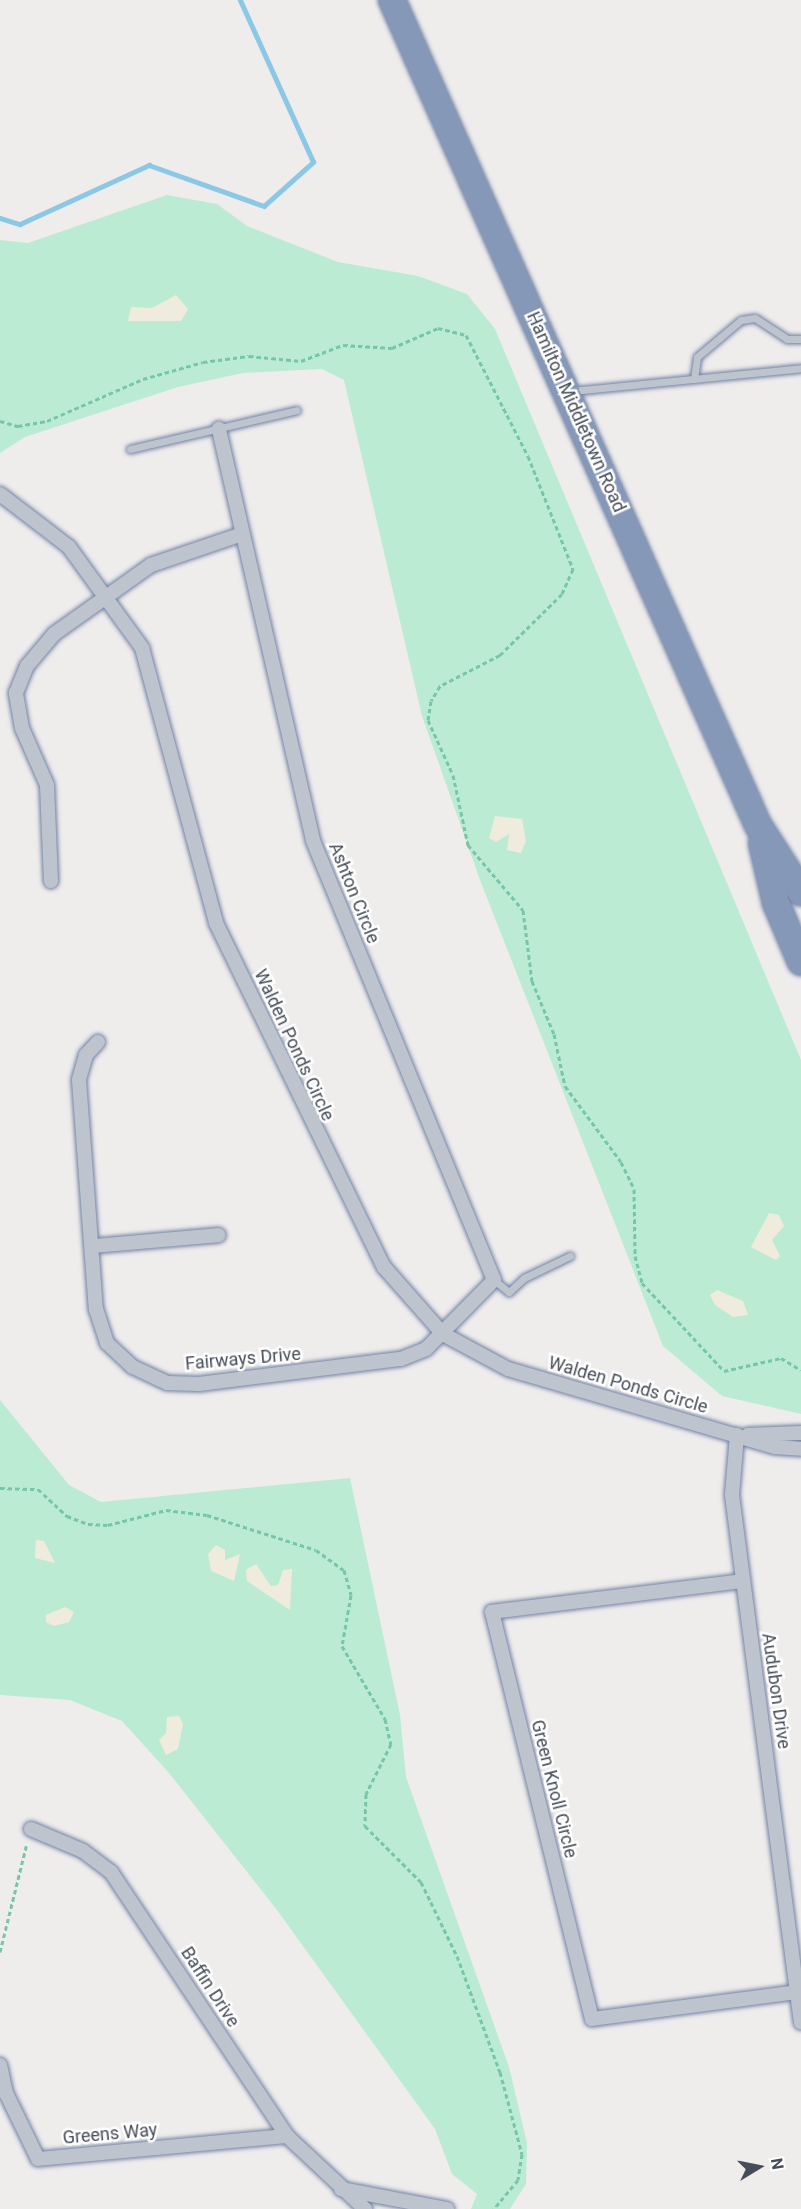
<!DOCTYPE html>
<style>
body{margin:0}
#map{position:relative;width:801px;height:2209px;overflow:hidden;background:#efecec;font-family:Roboto,sans-serif}
div>[style]{position:absolute}
.green>*{inset:0;background:#bcebd3}
.sand>*{inset:0;background:#f0ecdd}
.stream>*{height:4.5px;margin:-2.25px;padding:0 2.25px;transform-origin:2.25px;border-radius:2.25px;background:#8bc8e5}
.path>*{height:3px;margin-top:-1.5px;transform-origin:0;background:repeating-linear-gradient(90deg,#76c6a8 0 4.5px,transparent 0 7.5px)}
.roads{filter:drop-shadow(0 0 2px #7183a4) drop-shadow(0 0 2px #7183a4)}
.lane>*{height:7px;margin:-3.5px;padding:0 3.5px;transform-origin:3.5px;border-radius:3.5px;background:#bec4cd}
.street>*{height:14px;margin:-7px;padding:0 7px;transform-origin:7px;border-radius:7px;background:#bec4cd}
.highway>*{height:26px;margin:-13px;padding:0 13px;transform-origin:13px;border-radius:13px;background:#8698b8}
span{translate:-50% -50%;white-space:nowrap;text-align:center;line-height:1.15;-webkit-text-stroke:5px #fff;paint-order:stroke}
.street-label{font-size:18px;color:#464d58}
.north{position:absolute;left:729px;top:2137px;width:60px;height:60px;-webkit-text-stroke:4px #fff;paint-order:stroke;rotate:80deg;font-size:16px;font-weight:700;line-height:24px;text-align:center;color:#464d58}
.north::after{content:'';display:block;margin:auto;width:21px;height:27px;background:#464d58;clip-path:polygon(50% 0,100% 100%,50% 72%,0 100%)}
</style>
<div id="map">
<div class="green">
<i style="clip-path:polygon(167px 195px,217px 204px,247px 226px,338px 262px,418px 276px,467px 294px,495px 329px,801px 1060px,801px 1414px,722px 1396px,663px 1346px,480px 880px,422px 716px,344px 380px,322px 369px,243px 373px,178px 387px,25px 437px,0 453px,0 240px,28px 243px)"></i>
<i style="clip-path:polygon(0 1400px,69px 1485px,101px 1502px,350px 1478px,400px 1715px,406px 1777px,509px 2067px,527px 2143px,526px 2184px,510px 2209px,471px 2209px,477px 2194px,452px 2174px,435px 2129px,277px 1910px,169px 1773px,122px 1721px,70px 1700px,0 1695px)"></i>
</div>
<div class="sand">
<i style="clip-path:polygon(176px 295px,188px 309px,181px 321px,128px 321px,131px 307px,152px 308px)"></i>
<i style="clip-path:polygon(495px 816px,522px 819px,526px 841px,521px 853px,507px 850px,509px 834px,496px 842px,489px 838px)"></i>
<i style="clip-path:polygon(769px 1213px,779px 1215px,784px 1226px,772px 1240px,780px 1256px,776px 1260px,751px 1247px)"></i>
<i style="clip-path:polygon(717px 1290px,743px 1301px,748px 1315px,733px 1317px,715px 1305px,710px 1295px)"></i>
<i style="clip-path:polygon(36px 1540px,44px 1541px,55px 1563px,35px 1558px)"></i>
<i style="clip-path:polygon(216px 1545px,225px 1550px,225px 1560px,240px 1554px,234px 1581px,211px 1571px,208px 1554px)"></i>
<i style="clip-path:polygon(256px 1564px,271px 1586px,278px 1585px,283px 1570px,292px 1569px,290px 1610px,247px 1581px,246px 1570px)"></i>
<i style="clip-path:polygon(65px 1607px,74px 1612px,69px 1622px,54px 1626px,46px 1622px,46px 1615px)"></i>
<i style="clip-path:polygon(179px 1716px,183px 1724px,178px 1749px,166px 1755px,159px 1740px,166px 1733px,167px 1717px)"></i>
</div>
<div class="stream">
<i style="left:0;top:218px;width:21px;rotate:17deg"></i>
<i style="left:20px;top:224px;width:142px;rotate:-24.6deg"></i>
<i style="left:149px;top:165px;width:122px;rotate:19.6deg"></i>
<i style="left:264px;top:206px;width:66px;rotate:-41.9deg"></i>
<i style="left:313px;top:162px;width:178px;rotate:-114.3deg"></i>
</div>
<div class="path">
<i style="left:0;top:421px;width:19px;rotate:16deg"></i>
<i style="left:18px;top:426px;width:29px;rotate:-10deg"></i>
<i style="left:47px;top:421px;width:105px;rotate:-23.6deg"></i>
<i style="left:143px;top:379px;width:62px;rotate:-15.8deg"></i>
<i style="left:203px;top:362px;width:46px;rotate:-7.4deg"></i>
<i style="left:249px;top:356px;width:52px;rotate:5.5deg"></i>
<i style="left:301px;top:361px;width:45px;rotate:-20.9deg"></i>
<i style="left:343px;top:345px;width:49px;rotate:3.5deg"></i>
<i style="left:392px;top:348px;width:50px;rotate:-23.5deg"></i>
<i style="left:438px;top:328px;width:29px;rotate:14deg"></i>
<i style="left:466px;top:335px;width:136px;rotate:62.9deg"></i>
<i style="left:528px;top:456px;width:122px;rotate:68.3deg"></i>
<i style="left:573px;top:569px;width:27px;rotate:114deg"></i>
<i style="left:562px;top:594px;width:87px;rotate:135.5deg"></i>
<i style="left:500px;top:655px;width:68px;rotate:152.7deg"></i>
<i style="left:440px;top:686px;width:17px;rotate:121deg"></i>
<i style="left:431px;top:701px;width:19px;rotate:99deg"></i>
<i style="left:428px;top:720px;width:60px;rotate:65.6deg"></i>
<i style="left:453px;top:775px;width:72px;rotate:77.9deg"></i>
<i style="left:468px;top:845px;width:85px;rotate:49.8deg"></i>
<i style="left:523px;top:910px;width:72px;rotate:82.8deg"></i>
<i style="left:532px;top:981px;width:57px;rotate:67.5deg"></i>
<i style="left:554px;top:1034px;width:53px;rotate:78.1deg"></i>
<i style="left:565px;top:1086px;width:94px;rotate:53.6deg"></i>
<i style="left:621px;top:1162px;width:30px;rotate:64deg"></i>
<i style="left:634px;top:1189px;width:67px;rotate:89.1deg"></i>
<i style="left:635px;top:1256px;width:28px;rotate:75deg"></i>
<i style="left:642px;top:1283px;width:120px;rotate:47deg"></i>
<i style="left:724px;top:1371px;width:58px;rotate:-12.8deg"></i>
<i style="left:781px;top:1358px;width:23px;rotate:31deg"></i>
<i style="left:0;top:1488px;width:38px;rotate:2deg"></i>
<i style="left:38px;top:1489px;width:40px;rotate:43deg"></i>
<i style="left:67px;top:1516px;width:22px;rotate:21deg"></i>
<i style="left:88px;top:1524px;width:20px;rotate:3deg"></i>
<i style="left:108px;top:1525px;width:60px;rotate:-14.5deg"></i>
<i style="left:166px;top:1510px;width:41px;rotate:7deg"></i>
<i style="left:207px;top:1515px;width:114px;rotate:17.8deg"></i>
<i style="left:316px;top:1550px;width:34px;rotate:36deg"></i>
<i style="left:344px;top:1570px;width:26px;rotate:74deg"></i>
<i style="left:351px;top:1595px;width:52px;rotate:100deg"></i>
<i style="left:342px;top:1646px;width:85px;rotate:59.5deg"></i>
<i style="left:385px;top:1719px;width:26px;rotate:77deg"></i>
<i style="left:391px;top:1744px;width:56px;rotate:116.6deg"></i>
<i style="left:366px;top:1794px;width:32px;rotate:92deg"></i>
<i style="left:365px;top:1826px;width:79px;rotate:45deg"></i>
<i style="left:421px;top:1882px;width:82px;rotate:64.1deg"></i>
<i style="left:457px;top:1956px;width:124px;rotate:69.7deg"></i>
<i style="left:500px;top:2072px;width:85px;rotate:75deg"></i>
<i style="left:522px;top:2154px;width:26px;rotate:99deg"></i>
<i style="left:518px;top:2180px;width:38px;rotate:130deg"></i>
<i style="left:0;top:1952px;width:112px;rotate:-76.1deg"></i>
</div>
<div class="roads">
<div class="lane">
<i style="left:694px;top:379px;width:22px;rotate:-82deg"></i>
<i style="left:697px;top:357px;width:57px;rotate:-40.1deg"></i>
<i style="left:741px;top:320px;width:14px;rotate:-8deg"></i>
<i style="left:755px;top:318px;width:38px;rotate:33deg"></i>
<i style="left:787px;top:339px;width:14px"></i>
<i style="left:572px;top:391px;width:230px;rotate:-5.7deg"></i>
<i style="left:130px;top:449px;width:171px;rotate:-13.1deg"></i>
<i style="left:494px;top:1280px;width:19px;rotate:39deg"></i>
<i style="left:509px;top:1292px;width:21px;rotate:-43deg"></i>
<i style="left:524px;top:1278px;width:51px;rotate:-25.6deg"></i>
</div>
<div class="street">
<i style="left:0;top:494px;width:87px;rotate:37.5deg"></i>
<i style="left:69px;top:547px;width:125px;rotate:54.1deg"></i>
<i style="left:142px;top:648px;width:285px;rotate:74.9deg"></i>
<i style="left:216px;top:923px;width:383px;rotate:64deg"></i>
<i style="left:384px;top:1267px;width:89px;rotate:48.6deg"></i>
<i style="left:443px;top:1334px;width:74px;rotate:28.3deg"></i>
<i style="left:508px;top:1369px;width:278px;rotate:16.3deg"></i>
<i style="left:775px;top:1447px;width:26px;rotate:4deg"></i>
<i style="left:51px;top:881px;width:96px;rotate:-92.4deg"></i>
<i style="left:47px;top:785px;width:62px;rotate:-113.7deg"></i>
<i style="left:22px;top:728px;width:36px;rotate:-100deg"></i>
<i style="left:16px;top:693px;width:29px;rotate:-68deg"></i>
<i style="left:27px;top:666px;width:42px;rotate:-49.8deg"></i>
<i style="left:54px;top:634px;width:119px;rotate:-35.4deg"></i>
<i style="left:151px;top:565px;width:96px;rotate:-18.8deg"></i>
<i style="left:98px;top:1042px;width:18px;rotate:133deg"></i>
<i style="left:86px;top:1055px;width:26px;rotate:106deg"></i>
<i style="left:79px;top:1080px;width:230px;rotate:85.8deg"></i>
<i style="left:96px;top:1309px;width:36px;rotate:72deg"></i>
<i style="left:107px;top:1343px;width:35px;rotate:43deg"></i>
<i style="left:133px;top:1367px;width:38px;rotate:25deg"></i>
<i style="left:167px;top:1383px;width:32px;rotate:2deg"></i>
<i style="left:199px;top:1384px;width:204px;rotate:-7.1deg"></i>
<i style="left:401px;top:1359px;width:27px;rotate:-22deg"></i>
<i style="left:426px;top:1349px;width:97px;rotate:-45.4deg"></i>
<i style="left:494px;top:1280px;width:476px;rotate:-112.4deg"></i>
<i style="left:313px;top:840px;width:422px;rotate:-102.9deg"></i>
<i style="left:94px;top:1246px;width:125px;rotate:-5deg"></i>
<i style="left:737px;top:1435px;width:60px;rotate:94.8deg"></i>
<i style="left:732px;top:1495px;width:532px;rotate:82.55deg"></i>
<i style="left:748px;top:1435px;width:53px;rotate:-2.2deg"></i>
<i style="left:743px;top:1581px;width:253px;rotate:173deg"></i>
<i style="left:492px;top:1612px;width:419px;rotate:76.2deg"></i>
<i style="left:592px;top:2019px;width:207px;rotate:-7.5deg"></i>
<i style="left:31px;top:1829px;width:56px;rotate:22.9deg"></i>
<i style="left:83px;top:1851px;width:35px;rotate:37deg"></i>
<i style="left:111px;top:1872px;width:317px;rotate:56.3deg"></i>
<i style="left:287px;top:2136px;width:107px;rotate:43.1deg"></i>
<i style="left:0;top:2065px;width:29px;rotate:78deg"></i>
<i style="left:6px;top:2093px;width:73px;rotate:64.1deg"></i>
<i style="left:38px;top:2159px;width:250px;rotate:-5.3deg"></i>
<i style="left:341px;top:2189px;width:108px;rotate:10.7deg"></i>
</div>
<div class="highway">
<i style="left:392px;top:0;width:903px;rotate:66.08deg"></i>
<i style="left:758px;top:825px;width:80px;rotate:57.3deg"></i>
<i style="left:762px;top:843px;width:62px;rotate:76.9deg"></i>
<i style="left:776px;top:903px;width:64px;rotate:67deg"></i>
</div>
</div>
<div class="street-label">
<span style="left:576px;top:412px;rotate:66deg">Hamilton Middletown Road</span>
<span style="left:354px;top:893px;rotate:68deg">Ashton Circle</span>
<span style="left:294px;top:1045px;rotate:65deg">Walden Ponds Circle</span>
<span style="left:243px;top:1359px;rotate:-5deg">Fairways Drive</span>
<span style="left:628px;top:1385px;rotate:16deg">Walden Ponds Circle</span>
<span style="left:776px;top:1691px;rotate:82deg">Audubon Drive</span>
<span style="left:554px;top:1789px;rotate:76deg">Green Knoll Circle</span>
<span style="left:210px;top:1987px;rotate:57deg">Baffin Drive</span>
<span style="left:110px;top:2134px;rotate:-5deg">Greens Way</span>
</div>
<div class="north">N</div>
</div>
